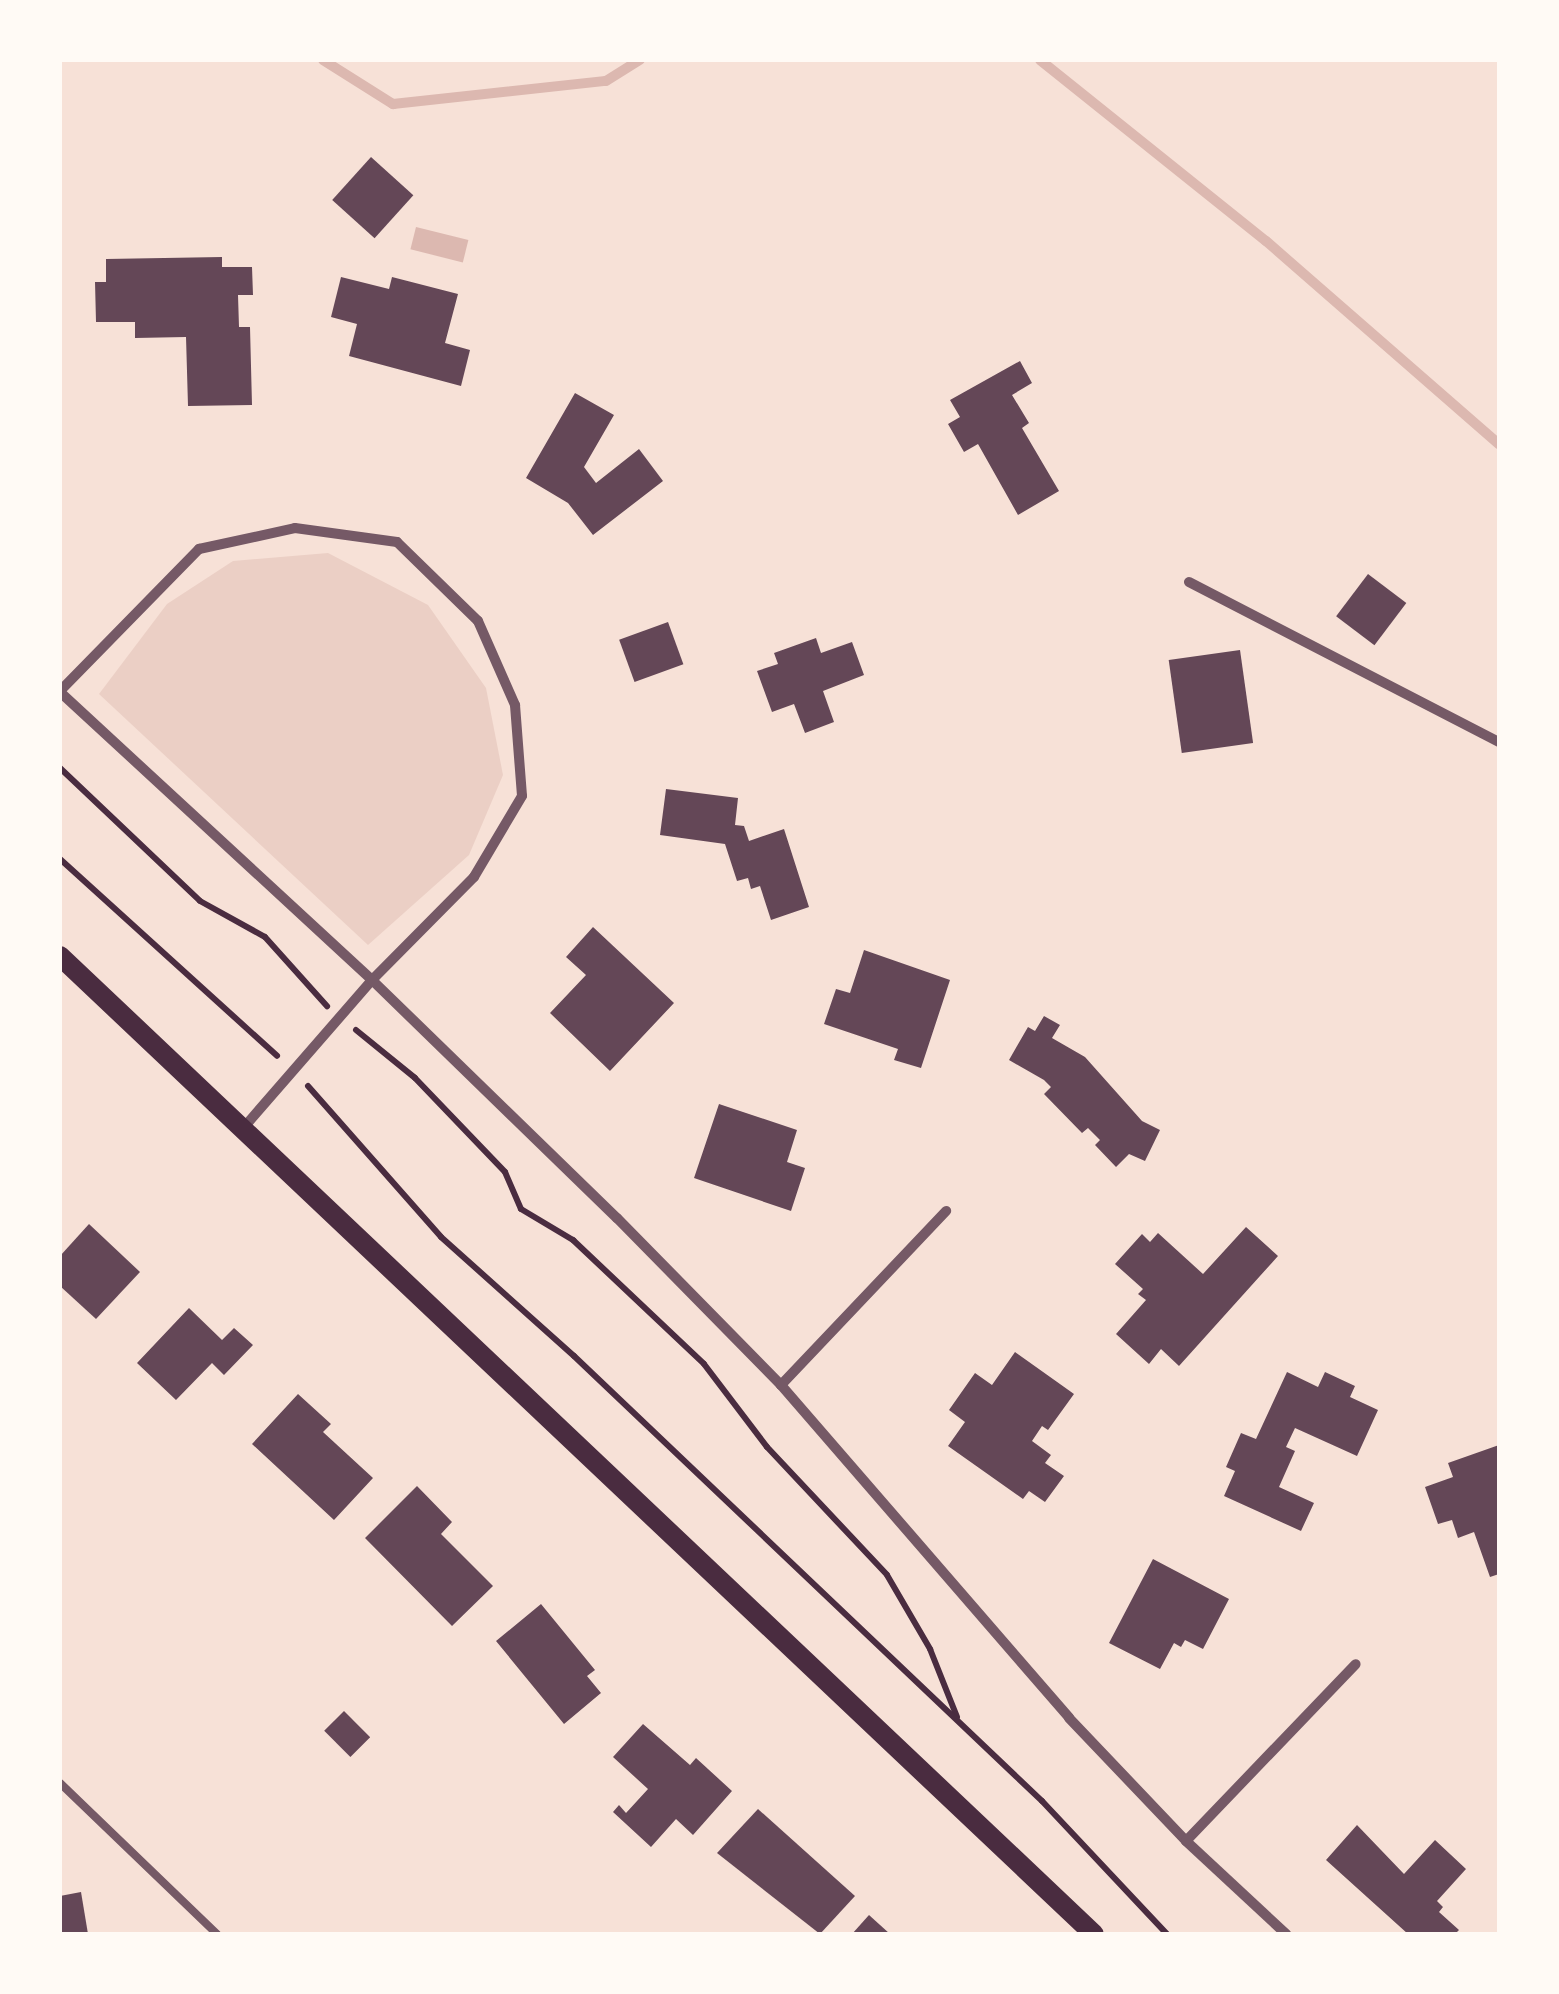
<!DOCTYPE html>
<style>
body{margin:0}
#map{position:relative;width:1559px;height:1994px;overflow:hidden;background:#f7e1d7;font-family:"Source Sans 3",sans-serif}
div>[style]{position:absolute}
.green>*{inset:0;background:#ebcfc5}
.water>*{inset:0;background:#dcb8b0;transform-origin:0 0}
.stream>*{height:10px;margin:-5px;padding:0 5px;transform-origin:5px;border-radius:5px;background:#dcb8b0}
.building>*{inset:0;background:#644757;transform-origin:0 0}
.path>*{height:6px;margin:-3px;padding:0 3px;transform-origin:3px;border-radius:3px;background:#4a2c40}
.service>*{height:8px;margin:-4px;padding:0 4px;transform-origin:4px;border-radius:4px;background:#755966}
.minor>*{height:10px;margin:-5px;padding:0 5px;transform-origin:5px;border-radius:5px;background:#755966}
.secondary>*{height:20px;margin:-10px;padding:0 10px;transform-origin:10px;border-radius:10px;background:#4a2c40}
span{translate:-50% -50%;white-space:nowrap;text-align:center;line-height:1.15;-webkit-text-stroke:8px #fffaf5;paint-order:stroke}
.frame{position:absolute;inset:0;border:62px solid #fffaf5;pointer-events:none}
</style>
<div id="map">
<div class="green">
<i style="clip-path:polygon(328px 553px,428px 605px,486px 688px,503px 775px,469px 855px,368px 945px,99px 694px,167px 604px,233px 561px)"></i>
</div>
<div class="water">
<i style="left:416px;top:227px;width:54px;height:23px;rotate:14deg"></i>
</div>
<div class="stream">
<i style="left:323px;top:60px;width:83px;rotate:32.2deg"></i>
<i style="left:393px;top:104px;width:214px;rotate:-6.2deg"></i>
<i style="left:606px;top:81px;width:40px;rotate:-32deg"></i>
<i style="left:1040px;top:60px;width:290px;rotate:38.7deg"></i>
<i style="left:1266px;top:241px;width:309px;rotate:41.1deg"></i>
</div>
<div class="building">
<i style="left:371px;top:157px;width:57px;height:58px;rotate:42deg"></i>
<i style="clip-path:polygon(222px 257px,222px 267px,252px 267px,253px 295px,238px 295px,239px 327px,250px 327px,252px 405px,188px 406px,186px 337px,135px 338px,135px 322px,96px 322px,95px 282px,106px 282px,106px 259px)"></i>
<i style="clip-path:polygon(341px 277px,389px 289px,392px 277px,458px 294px,445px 343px,470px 350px,461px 386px,349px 356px,357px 324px,331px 317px)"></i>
<i style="clip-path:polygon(1020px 361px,1032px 383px,1012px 395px,1029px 423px,1022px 428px,1059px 491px,1018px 515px,978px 444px,964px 452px,948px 424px,960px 417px,950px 400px)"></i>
<i style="clip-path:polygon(575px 393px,614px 415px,584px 467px,596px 483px,639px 449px,663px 481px,593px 535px,568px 503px,526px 478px)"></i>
<i style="left:1368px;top:574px;width:48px;height:53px;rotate:37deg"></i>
<i style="left:668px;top:622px;width:45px;height:52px;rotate:70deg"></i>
<i style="clip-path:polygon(816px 638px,821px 653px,852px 642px,864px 675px,823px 691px,834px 722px,805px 733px,794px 704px,772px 712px,757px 671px,778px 664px,774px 653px)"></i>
<i style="left:1240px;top:650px;width:94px;height:72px;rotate:82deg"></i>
<i style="clip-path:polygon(666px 789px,738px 798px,735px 825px,744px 826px,749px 841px,784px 829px,809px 907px,771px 920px,760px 886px,751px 889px,748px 878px,737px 881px,725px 844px,660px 835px)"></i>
<i style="clip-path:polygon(593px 927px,674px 1003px,610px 1071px,550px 1013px,586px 975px,566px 957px)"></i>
<i style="clip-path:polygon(864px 950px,950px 980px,921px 1068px,894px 1060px,898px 1049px,824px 1024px,836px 989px,850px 993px)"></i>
<i style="clip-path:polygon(1044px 1016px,1060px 1025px,1052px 1038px,1085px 1057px,1142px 1121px,1160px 1130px,1145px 1161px,1129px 1154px,1116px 1167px,1095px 1145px,1100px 1140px,1088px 1128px,1082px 1133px,1044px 1094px,1051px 1087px,1044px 1080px,1009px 1060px,1028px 1027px,1035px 1031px)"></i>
<i style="clip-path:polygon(719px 1104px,797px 1130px,787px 1162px,805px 1168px,791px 1211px,694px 1178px)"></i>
<i style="clip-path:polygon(89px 1224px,140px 1272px,96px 1319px,60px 1286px,60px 1256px)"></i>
<i style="clip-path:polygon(1246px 1227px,1278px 1256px,1179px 1366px,1161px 1349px,1149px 1364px,1116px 1334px,1146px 1300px,1138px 1294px,1143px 1289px,1115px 1264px,1142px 1234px,1150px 1242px,1158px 1233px,1203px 1274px)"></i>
<i style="clip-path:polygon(189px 1308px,222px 1340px,234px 1328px,253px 1345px,224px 1375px,212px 1363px,176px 1400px,137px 1363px)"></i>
<i style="clip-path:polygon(1015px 1352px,1074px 1394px,1048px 1430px,1042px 1426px,1032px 1441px,1051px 1455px,1045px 1463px,1064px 1476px,1045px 1502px,1029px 1491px,1023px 1499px,948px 1446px,965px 1422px,949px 1410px,975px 1373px,992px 1385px)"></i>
<i style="clip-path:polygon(1287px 1372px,1318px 1387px,1325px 1372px,1355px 1386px,1350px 1397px,1378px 1410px,1357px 1456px,1295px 1428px,1286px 1447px,1295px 1451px,1279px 1487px,1314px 1503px,1301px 1531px,1224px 1496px,1235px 1471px,1226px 1467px,1241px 1433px,1256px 1439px)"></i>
<i style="clip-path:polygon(298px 1394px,331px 1424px,323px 1432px,373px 1478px,334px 1520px,252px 1444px)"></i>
<i style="clip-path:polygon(1499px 1445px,1499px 1574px,1490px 1577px,1474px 1532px,1458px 1538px,1452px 1520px,1438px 1524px,1425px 1487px,1453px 1477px,1448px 1463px)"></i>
<i style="clip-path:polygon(417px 1486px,452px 1522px,441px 1534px,493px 1586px,452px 1626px,365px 1538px)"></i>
<i style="clip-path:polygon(1153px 1559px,1229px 1599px,1203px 1649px,1185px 1640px,1181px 1647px,1174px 1643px,1160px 1669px,1109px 1643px)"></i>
<i style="clip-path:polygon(541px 1604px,595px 1670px,587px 1676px,601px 1693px,564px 1724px,496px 1641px)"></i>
<i style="left:344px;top:1711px;width:37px;height:28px;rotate:45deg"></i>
<i style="clip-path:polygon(643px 1724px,690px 1765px,696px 1758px,732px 1791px,693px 1835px,676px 1819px,651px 1847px,613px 1812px,619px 1805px,626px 1813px,648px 1789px,613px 1757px)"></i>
<i style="clip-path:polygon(758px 1809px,855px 1896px,820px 1934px,717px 1853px)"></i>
<i style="clip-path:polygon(1357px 1825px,1404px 1874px,1435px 1840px,1466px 1869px,1437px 1901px,1443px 1907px,1439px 1912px,1459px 1930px,1455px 1934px,1408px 1934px,1326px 1860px)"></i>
<i style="clip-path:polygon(81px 1892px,88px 1934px,60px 1934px,60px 1896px)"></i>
<i style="clip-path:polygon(869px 1915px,890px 1934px,852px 1934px)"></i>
</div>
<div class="path">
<i style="left:60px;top:768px;width:193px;rotate:43.5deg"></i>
<i style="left:200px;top:901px;width:74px;rotate:29deg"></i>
<i style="left:265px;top:937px;width:93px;rotate:48.1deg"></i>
<i style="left:60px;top:859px;width:293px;rotate:42.2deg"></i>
<i style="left:356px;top:1030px;width:76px;rotate:39.1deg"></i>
<i style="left:415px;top:1078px;width:130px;rotate:46.2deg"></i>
<i style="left:505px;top:1172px;width:40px;rotate:66.6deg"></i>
<i style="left:521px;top:1209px;width:61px;rotate:30.8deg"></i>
<i style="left:573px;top:1240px;width:180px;rotate:43.4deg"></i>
<i style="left:704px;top:1364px;width:104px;rotate:52.8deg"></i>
<i style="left:767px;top:1447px;width:175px;rotate:46.8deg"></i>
<i style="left:887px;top:1575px;width:86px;rotate:59.8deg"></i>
<i style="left:930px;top:1649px;width:73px;rotate:68.3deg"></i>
<i style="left:308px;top:1086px;width:201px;rotate:48.6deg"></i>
<i style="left:441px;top:1237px;width:178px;rotate:41.8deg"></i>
<i style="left:574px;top:1356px;width:646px;rotate:43.56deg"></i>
<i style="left:1042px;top:1801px;width:183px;rotate:46.8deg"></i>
</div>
<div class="service">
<i style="left:60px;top:1783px;width:218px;rotate:43.9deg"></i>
</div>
<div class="minor">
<i style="left:1189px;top:582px;width:349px;rotate:27.3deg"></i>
<i style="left:60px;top:691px;width:199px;rotate:-45.6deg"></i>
<i style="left:199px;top:549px;width:98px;rotate:-12.3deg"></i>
<i style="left:295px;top:528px;width:103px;rotate:7.8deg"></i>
<i style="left:397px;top:542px;width:113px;rotate:44.3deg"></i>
<i style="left:478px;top:621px;width:92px;rotate:66.2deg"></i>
<i style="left:515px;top:705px;width:91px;rotate:85.6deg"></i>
<i style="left:522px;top:796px;width:94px;rotate:120.7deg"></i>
<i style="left:474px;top:877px;width:145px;rotate:134.7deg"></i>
<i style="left:372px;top:980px;width:195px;rotate:131deg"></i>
<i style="left:60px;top:692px;width:425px;rotate:42.7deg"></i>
<i style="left:372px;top:980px;width:342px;rotate:44.2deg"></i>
<i style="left:617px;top:1218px;width:234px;rotate:45.5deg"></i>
<i style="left:781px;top:1385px;width:440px;rotate:49.1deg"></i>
<i style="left:1069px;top:1718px;width:170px;rotate:46.4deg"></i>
<i style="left:1186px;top:1841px;width:137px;rotate:42.9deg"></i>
<i style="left:781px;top:1385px;width:240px;rotate:-46.5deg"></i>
<i style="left:1186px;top:1841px;width:245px;rotate:-46.2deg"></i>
</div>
<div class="secondary">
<i style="left:60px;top:956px;width:1423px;rotate:43.41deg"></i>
</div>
<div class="frame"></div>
</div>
